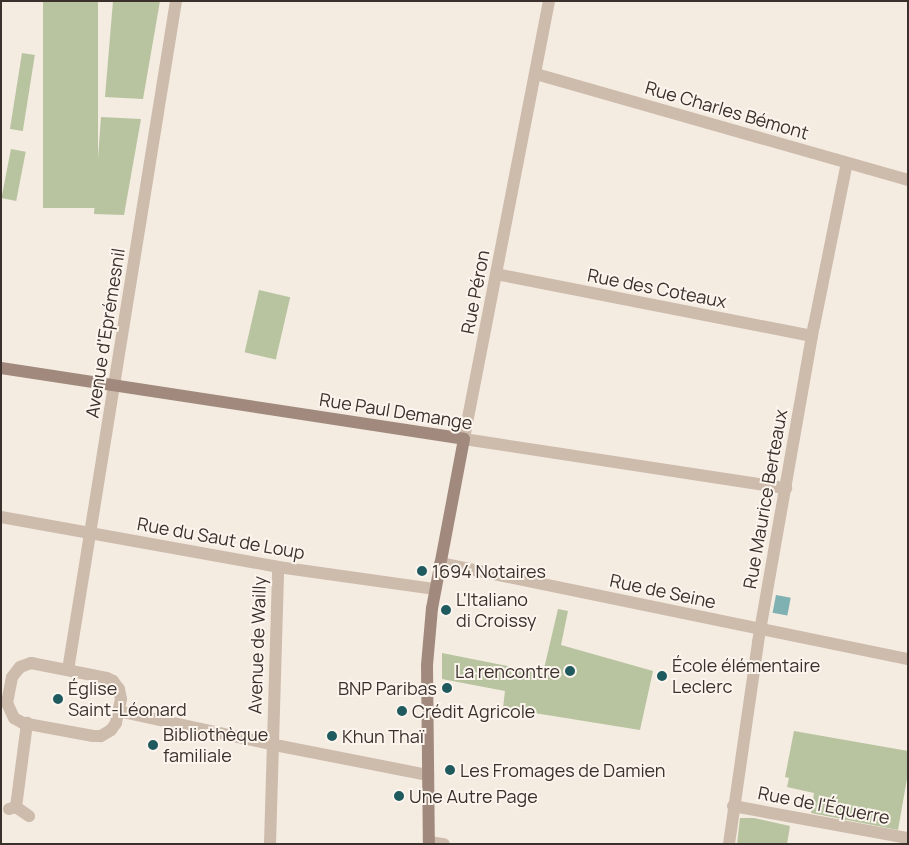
<!DOCTYPE html>
<meta charset="utf-8">
<style>
body{margin:0}
#map{position:relative;width:909px;height:845px;overflow:hidden;background:#f4ebe1;font-family:Manrope,sans-serif}
div>[style]{position:absolute}
.green>*{inset:0;background:#b8c4a0;transform-origin:0 0}
.water>*{inset:0;background:#7fb0b2;transform-origin:0 0}
.minor>*{height:12px;margin:-6px;padding:0 6px;transform-origin:6px;border-radius:6px;background:#cdbbac}
.secondary>*{height:12px;margin:-6px;padding:0 6px;transform-origin:6px;border-radius:6px;background:#a18a7d}
.dots>*{width:14px;height:14px;translate:-50% -50%;box-sizing:border-box;border:2px solid #fbf5ee;border-radius:50%}
span{translate:-50% -50%;white-space:nowrap;text-align:center;line-height:1.15;-webkit-text-stroke:4px #fbf5ee;paint-order:stroke}
.street-label{font-size:18px;color:#3b302b}
.poi-label{font-size:18px;color:#3b302b}
.left{translate:0 -50%;text-align:left}
.right{translate:-100% -50%;text-align:right}
.frame{position:absolute;inset:0;border:2px solid #3b302b;pointer-events:none}
</style>
<div id="map">
<div class="green">
<i style="left:43px;top:1px;width:55px;height:207px"></i>
<i style="clip-path:polygon(113px 1px,160px 1px,143px 99px,105px 97px)"></i>
<i style="left:22px;top:53px;width:13px;height:77px;rotate:9deg"></i>
<i style="clip-path:polygon(101px 117px,141px 119px,124px 215px,94px 214px)"></i>
<i style="left:11px;top:149px;width:15px;height:50px;rotate:11deg"></i>
<i style="left:259px;top:290px;width:32px;height:64px;rotate:13deg"></i>
<i style="clip-path:polygon(558px 609px,568px 611px,561px 645px,653px 671px,640px 730px,503px 708px,505px 691px,442px 679px,442px 653px,543px 673px)"></i>
<i style="clip-path:polygon(794px 731px,908px 751px,908px 773px,898px 830px,811px 813px,814px 793px,787px 787px,789px 778px,785px 777px)"></i>
<i style="clip-path:polygon(740px 818px,754px 818px,790px 826px,787px 844px,737px 844px)"></i>
</div>
<div class="water">
<i style="left:776px;top:595px;width:15px;height:18px;rotate:11deg"></i>
</div>
<div class="minor">
<i style="left:549px;top:1px;width:446px;rotate:101deg"></i>
<i style="left:464px;top:439px;width:326px;rotate:8.7deg"></i>
<i style="left:536px;top:74px;width:387px;rotate:15.9deg"></i>
<i style="left:496px;top:274px;width:322px;rotate:11.1deg"></i>
<i style="left:1px;top:517px;width:281px;rotate:10.2deg"></i>
<i style="left:278px;top:567px;width:159px;rotate:8deg"></i>
<i style="left:440px;top:563px;width:478px;rotate:11.6deg"></i>
<i style="left:31px;top:663px;width:77px;rotate:11.2deg"></i>
<i style="left:107px;top:678px;width:7px;rotate:27deg"></i>
<i style="left:113px;top:681px;width:10px;rotate:53deg"></i>
<i style="left:119px;top:689px;width:10px;rotate:79deg"></i>
<i style="left:121px;top:699px;width:25px;rotate:102deg"></i>
<i style="left:116px;top:723px;width:9px;rotate:126deg"></i>
<i style="left:111px;top:730px;width:12px;rotate:149deg"></i>
<i style="left:101px;top:736px;width:8px;rotate:180deg"></i>
<i style="left:93px;top:736px;width:71px;rotate:-169.5deg"></i>
<i style="left:23px;top:723px;width:10px;rotate:-151deg"></i>
<i style="left:14px;top:718px;width:17px;rotate:-115deg"></i>
<i style="left:7px;top:703px;width:26px;rotate:-79deg"></i>
<i style="left:12px;top:677px;width:13px;rotate:-51deg"></i>
<i style="left:20px;top:667px;width:12px;rotate:-20deg"></i>
<i style="left:68px;top:670px;width:678px;rotate:-80.83deg"></i>
<i style="left:118px;top:711px;width:166px;rotate:12.2deg"></i>
<i style="left:280px;top:746px;width:151px;rotate:11.1deg"></i>
<i style="left:733px;top:806px;width:178px;rotate:10.4deg"></i>
<i style="left:16px;top:807px;width:85px;rotate:-82.5deg"></i>
<i style="left:9px;top:809px;width:7px;rotate:-16deg"></i>
<i style="left:16px;top:807px;width:16px;rotate:35deg"></i>
<i style="left:429px;top:842px;width:15px;rotate:8deg"></i>
<i style="left:270px;top:844px;width:277px;rotate:-88.3deg"></i>
<i style="left:729px;top:844px;width:204px;rotate:-81.8deg"></i>
<i style="left:758px;top:642px;width:321px;rotate:-80deg"></i>
<i style="left:814px;top:326px;width:166px;rotate:-78.6deg"></i>
</div>
<div class="secondary">
<i style="left:1px;top:368px;width:468px;rotate:8.7deg"></i>
<i style="left:464px;top:439px;width:172px;rotate:100.7deg"></i>
<i style="left:432px;top:608px;width:57px;rotate:95deg"></i>
<i style="left:427px;top:665px;width:179px;rotate:89.4deg"></i>
</div>
<div class="dots">
<i style="left:422px;top:571px;background:#1f5a5e"></i>
<i style="left:446px;top:610px;background:#1f5a5e"></i>
<i style="left:570px;top:671px;background:#1f5a5e"></i>
<i style="left:662px;top:676px;background:#1f5a5e"></i>
<i style="left:447px;top:688px;background:#1f5a5e"></i>
<i style="left:58px;top:699px;background:#1f5a5e"></i>
<i style="left:402px;top:711px;background:#1f5a5e"></i>
<i style="left:332px;top:736px;background:#1f5a5e"></i>
<i style="left:153px;top:745px;background:#1f5a5e"></i>
<i style="left:450px;top:770px;background:#1f5a5e"></i>
<i style="left:399px;top:796px;background:#1f5a5e"></i>
</div>
<div class="street-label">
<span style="left:727px;top:110px;rotate:16deg">Rue Charles Bémont</span>
<span style="left:657px;top:288px;rotate:11deg">Rue des Coteaux</span>
<span style="left:475px;top:292px;rotate:-79deg">Rue Péron</span>
<span style="left:105px;top:333px;rotate:-81deg">Avenue d'Eprémesnil</span>
<span style="left:396px;top:411px;rotate:9deg">Rue Paul Demange</span>
<span style="left:765px;top:499px;rotate:-80deg">Rue Maurice Berteaux</span>
<span style="left:221px;top:538px;rotate:10deg">Rue du Saut de Loup</span>
<span style="left:663px;top:591px;rotate:12deg">Rue de Seine</span>
<span style="left:257px;top:645px;rotate:-88deg">Avenue de Wailly</span>
<span style="left:824px;top:805px;rotate:11deg">Rue de l'Équerre</span>
</div>
<div class="poi-label">
<span class="left" style="left:432px;top:571px">1694 Notaires</span>
<span class="left" style="left:456px;top:610px">L'Italiano<br>di Croissy</span>
<span class="left" style="left:672px;top:676px">École élémentaire<br>Leclerc</span>
<span class="right" style="left:560px;top:671px">La rencontre</span>
<span class="right" style="left:437px;top:688px">BNP Paribas</span>
<span class="left" style="left:68px;top:699px">Église<br>Saint-Léonard</span>
<span class="left" style="left:412px;top:711px">Crédit Agricole</span>
<span class="left" style="left:163px;top:745px">Bibliothèque<br>familiale</span>
<span class="left" style="left:342px;top:736px">Khun Thaï</span>
<span class="left" style="left:460px;top:770px">Les Fromages de Damien</span>
<span class="left" style="left:409px;top:796px">Une Autre Page</span>
</div>
<div class="frame"></div>
</div>
